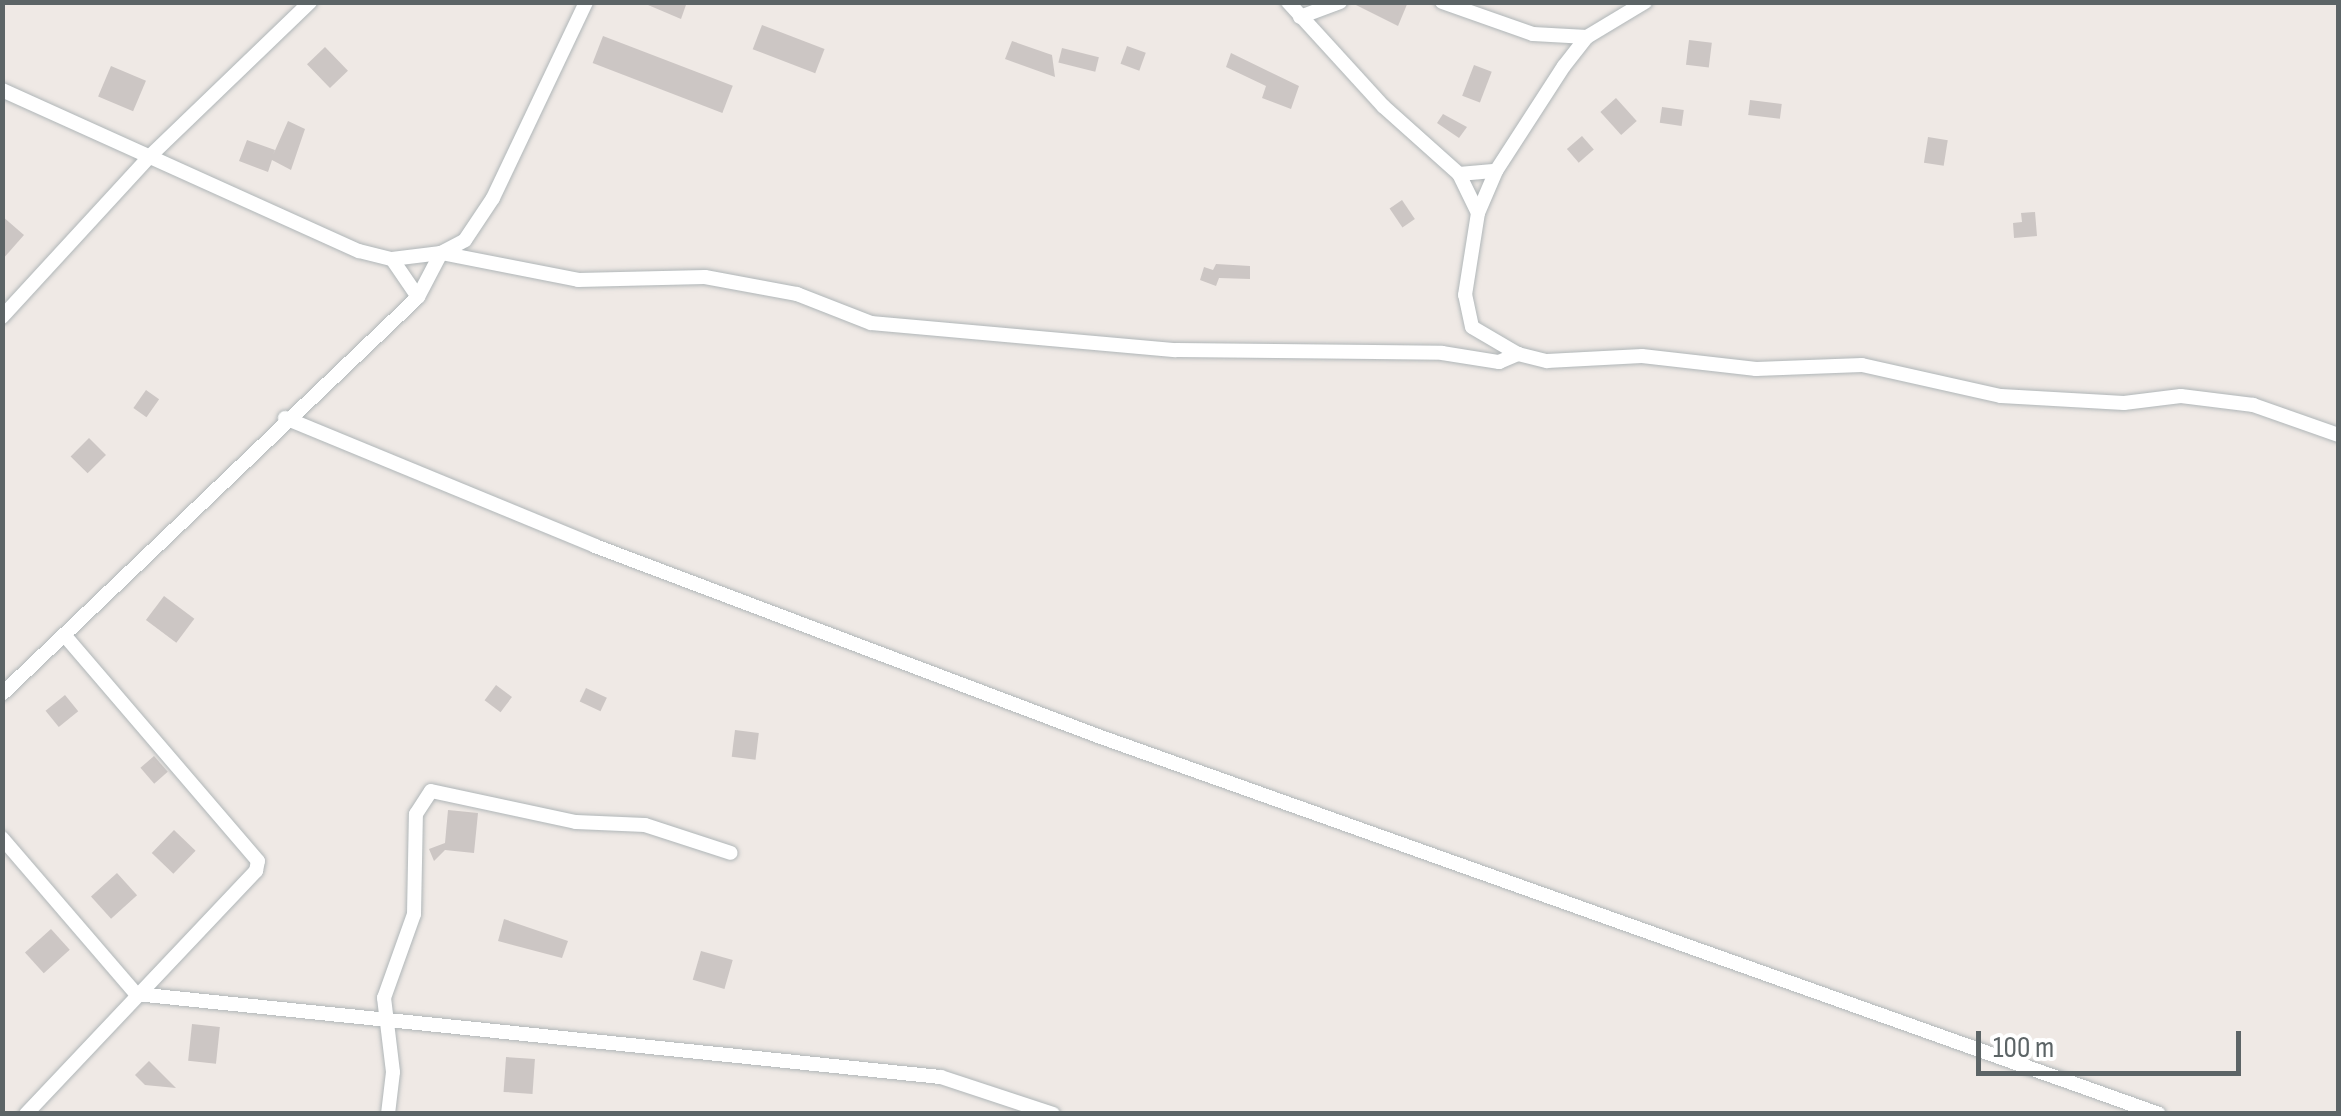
<!DOCTYPE html>
<style>
body{margin:0}
#map{position:relative;width:2341px;height:1116px;overflow:hidden;background:#efe9e5;font-family:"Sofia Sans Condensed",sans-serif}
div>[style]{position:absolute}
.building>*{inset:0;background:#ccc6c4;transform-origin:0 0}
.roads{filter:drop-shadow(0 0 2px #b0b6b8) drop-shadow(0 0 2px #b0b6b8)}
.minor>*{height:14px;margin:-7px;padding:0 7px;transform-origin:7px;border-radius:7px;background:#fff}
span{translate:-50% -50%;white-space:nowrap;text-align:center;line-height:1.15;-webkit-text-stroke:8px #fff;paint-order:stroke}
.frame{position:absolute;inset:0;border:5px solid #5c6466;pointer-events:none}
.scale{position:absolute;left:1976px;top:1031px;width:265px;height:45px;box-sizing:border-box;border:5px solid #5c6466;border-top:0;padding-left:12px;font-size:30px;line-height:35px;white-space:nowrap;color:#5c6466;-webkit-text-stroke:8px #fff;paint-order:stroke}
</style>
<div id="map">
<div class="building">
<i style="clip-path:polygon(641px 2px,687px 2px,681px 19px)"></i>
<i style="clip-path:polygon(1350px 2px,1408px 2px,1398px 26px)"></i>
<i style="left:762px;top:25px;width:67px;height:26px;rotate:21deg"></i>
<i style="left:603px;top:36px;width:139px;height:29px;rotate:21deg"></i>
<i style="left:1689px;top:40px;width:23px;height:25px;rotate:7deg"></i>
<i style="clip-path:polygon(1012px 41px,1052px 55px,1055px 77px,1005px 59px)"></i>
<i style="left:1127px;top:46px;width:20px;height:19px;rotate:20deg"></i>
<i style="left:325px;top:47px;width:33px;height:25px;rotate:46deg"></i>
<i style="left:1062px;top:48px;width:38px;height:15px;rotate:14deg"></i>
<i style="clip-path:polygon(1231px 53px,1299px 86px,1291px 109px,1262px 98px,1266px 86px,1226px 67px)"></i>
<i style="left:1474px;top:65px;width:19px;height:33px;rotate:21deg"></i>
<i style="left:111px;top:66px;width:38px;height:33px;rotate:23deg"></i>
<i style="left:1616px;top:98px;width:31px;height:21px;rotate:48deg"></i>
<i style="left:1750px;top:100px;width:32px;height:15px;rotate:7deg"></i>
<i style="left:1662px;top:107px;width:22px;height:16px;rotate:8deg"></i>
<i style="clip-path:polygon(1443px 114px,1467px 127px,1459px 138px,1437px 123px)"></i>
<i style="clip-path:polygon(288px 121px,305px 129px,291px 170px,272px 160px,268px 172px,239px 161px,247px 140px,275px 150px,273px 155px)"></i>
<i style="left:1582px;top:136px;width:18px;height:20px;rotate:49deg"></i>
<i style="left:1928px;top:137px;width:20px;height:26px;rotate:9deg"></i>
<i style="left:1402px;top:200px;width:23px;height:15px;rotate:56deg"></i>
<i style="clip-path:polygon(2035px 212px,2037px 236px,2014px 238px,2013px 223px,2022px 222px,2021px 213px)"></i>
<i style="clip-path:polygon(2px 216px,24px 235px,2px 260px)"></i>
<i style="clip-path:polygon(1216px 264px,1250px 266px,1250px 279px,1219px 278px,1216px 286px,1200px 280px,1204px 267px,1213px 270px)"></i>
<i style="left:146px;top:390px;width:16px;height:22px;rotate:35deg"></i>
<i style="left:89px;top:438px;width:24px;height:26px;rotate:45deg"></i>
<i style="left:164px;top:596px;width:38px;height:30px;rotate:37deg"></i>
<i style="left:496px;top:685px;width:20px;height:19px;rotate:37deg"></i>
<i style="left:586px;top:688px;width:23px;height:15px;rotate:25deg"></i>
<i style="left:65px;top:695px;width:21px;height:25px;rotate:51deg"></i>
<i style="left:735px;top:730px;width:24px;height:27px;rotate:7deg"></i>
<i style="left:154px;top:756px;width:21px;height:18px;rotate:49deg"></i>
<i style="clip-path:polygon(448px 810px,478px 813px,474px 853px,445px 850px,434px 861px,429px 849px,445px 843px)"></i>
<i style="left:174px;top:830px;width:30px;height:32px;rotate:44deg"></i>
<i style="left:117px;top:873px;width:30px;height:35px;rotate:48deg"></i>
<i style="clip-path:polygon(504px 919px,568px 941px,562px 958px,498px 941px)"></i>
<i style="left:51px;top:929px;width:28px;height:35px;rotate:48deg"></i>
<i style="left:701px;top:951px;width:33px;height:30px;rotate:16deg"></i>
<i style="left:192px;top:1024px;width:28px;height:37px;rotate:6deg"></i>
<i style="left:506px;top:1057px;width:29px;height:35px;rotate:4deg"></i>
<i style="clip-path:polygon(149px 1061px,176px 1088px,145px 1085px,135px 1075px)"></i>
</div>
<div class="roads">
<div class="minor">
<i style="left:1288px;top:2px;width:141px;rotate:47.6deg"></i>
<i style="left:1383px;top:106px;width:102px;rotate:41.8deg"></i>
<i style="left:1459px;top:174px;width:43px;rotate:64deg"></i>
<i style="left:1442px;top:2px;width:96px;rotate:19.4deg"></i>
<i style="left:1533px;top:34px;width:54px;rotate:3.2deg"></i>
<i style="left:1300px;top:17px;width:43px;rotate:-20.6deg"></i>
<i style="left:2px;top:90px;width:392px;rotate:24.3deg"></i>
<i style="left:359px;top:251px;width:34px;rotate:14deg"></i>
<i style="left:392px;top:259px;width:49px;rotate:-7deg"></i>
<i style="left:441px;top:253px;width:140px;rotate:11.1deg"></i>
<i style="left:578px;top:280px;width:127px;rotate:-1.4deg"></i>
<i style="left:705px;top:277px;width:94px;rotate:10.5deg"></i>
<i style="left:797px;top:294px;width:79px;rotate:21.4deg"></i>
<i style="left:871px;top:323px;width:306px;rotate:5.1deg"></i>
<i style="left:1176px;top:350px;width:266px;rotate:0.6deg"></i>
<i style="left:1442px;top:353px;width:58px;rotate:9deg"></i>
<i style="left:1499px;top:362px;width:21px;rotate:-23deg"></i>
<i style="left:1518px;top:354px;width:30px;rotate:14deg"></i>
<i style="left:1547px;top:361px;width:95px;rotate:-3deg"></i>
<i style="left:1642px;top:356px;width:115px;rotate:6.5deg"></i>
<i style="left:1756px;top:369px;width:106px;rotate:-2.2deg"></i>
<i style="left:1862px;top:365px;width:142px;rotate:12.6deg"></i>
<i style="left:2001px;top:396px;width:123px;rotate:3.3deg"></i>
<i style="left:2124px;top:403px;width:57px;rotate:-7deg"></i>
<i style="left:2181px;top:396px;width:73px;rotate:7.1deg"></i>
<i style="left:2253px;top:405px;width:90px;rotate:19.4deg"></i>
<i style="left:1459px;top:174px;width:37px;rotate:-5deg"></i>
<i style="left:392px;top:259px;width:46px;rotate:55.6deg"></i>
<i style="left:2px;top:317px;width:216px;rotate:-47.4deg"></i>
<i style="left:148px;top:158px;width:225px;rotate:-43.9deg"></i>
<i style="left:1518px;top:354px;width:53px;rotate:-149.6deg"></i>
<i style="left:1472px;top:327px;width:33px;rotate:-102deg"></i>
<i style="left:1465px;top:295px;width:83px;rotate:-81deg"></i>
<i style="left:1478px;top:213px;width:46px;rotate:-66.8deg"></i>
<i style="left:1496px;top:171px;width:125px;rotate:-57.1deg"></i>
<i style="left:1564px;top:66px;width:37px;rotate:-52deg"></i>
<i style="left:1587px;top:37px;width:68px;rotate:-31.1deg"></i>
<i style="left:285px;top:418px;width:335px;rotate:22.4deg"></i>
<i style="left:595px;top:546px;width:538px;rotate:20.69deg"></i>
<i style="left:1098px;top:736px;width:1126px;rotate:19.61deg"></i>
<i style="left:2px;top:694px;width:575px;rotate:-43.66deg"></i>
<i style="left:418px;top:297px;width:50px;rotate:-62.4deg"></i>
<i style="left:441px;top:253px;width:27px;rotate:-28deg"></i>
<i style="left:465px;top:240px;width:50px;rotate:-56.3deg"></i>
<i style="left:493px;top:198px;width:217px;rotate:-64.6deg"></i>
<i style="left:2px;top:838px;width:206px;rotate:49.3deg"></i>
<i style="left:136px;top:994px;width:809px;rotate:5.89deg"></i>
<i style="left:941px;top:1077px;width:118px;rotate:18.3deg"></i>
<i style="left:26px;top:1114px;width:335px;rotate:-46.6deg"></i>
<i style="left:256px;top:871px;width:10px;rotate:-79deg"></i>
<i style="left:258px;top:861px;width:298px;rotate:-130.6deg"></i>
<i style="left:388px;top:1114px;width:42px;rotate:-83.2deg"></i>
<i style="left:393px;top:1072px;width:75px;rotate:-96.9deg"></i>
<i style="left:384px;top:998px;width:89px;rotate:-70.3deg"></i>
<i style="left:414px;top:914px;width:100px;rotate:-88.9deg"></i>
<i style="left:416px;top:814px;width:27px;rotate:-57deg"></i>
<i style="left:431px;top:791px;width:148px;rotate:12.1deg"></i>
<i style="left:576px;top:822px;width:69px;rotate:2.5deg"></i>
<i style="left:645px;top:825px;width:90px;rotate:18deg"></i>
</div>
</div>
<div class="frame"></div>
<div class="scale">100 m</div>
</div>
